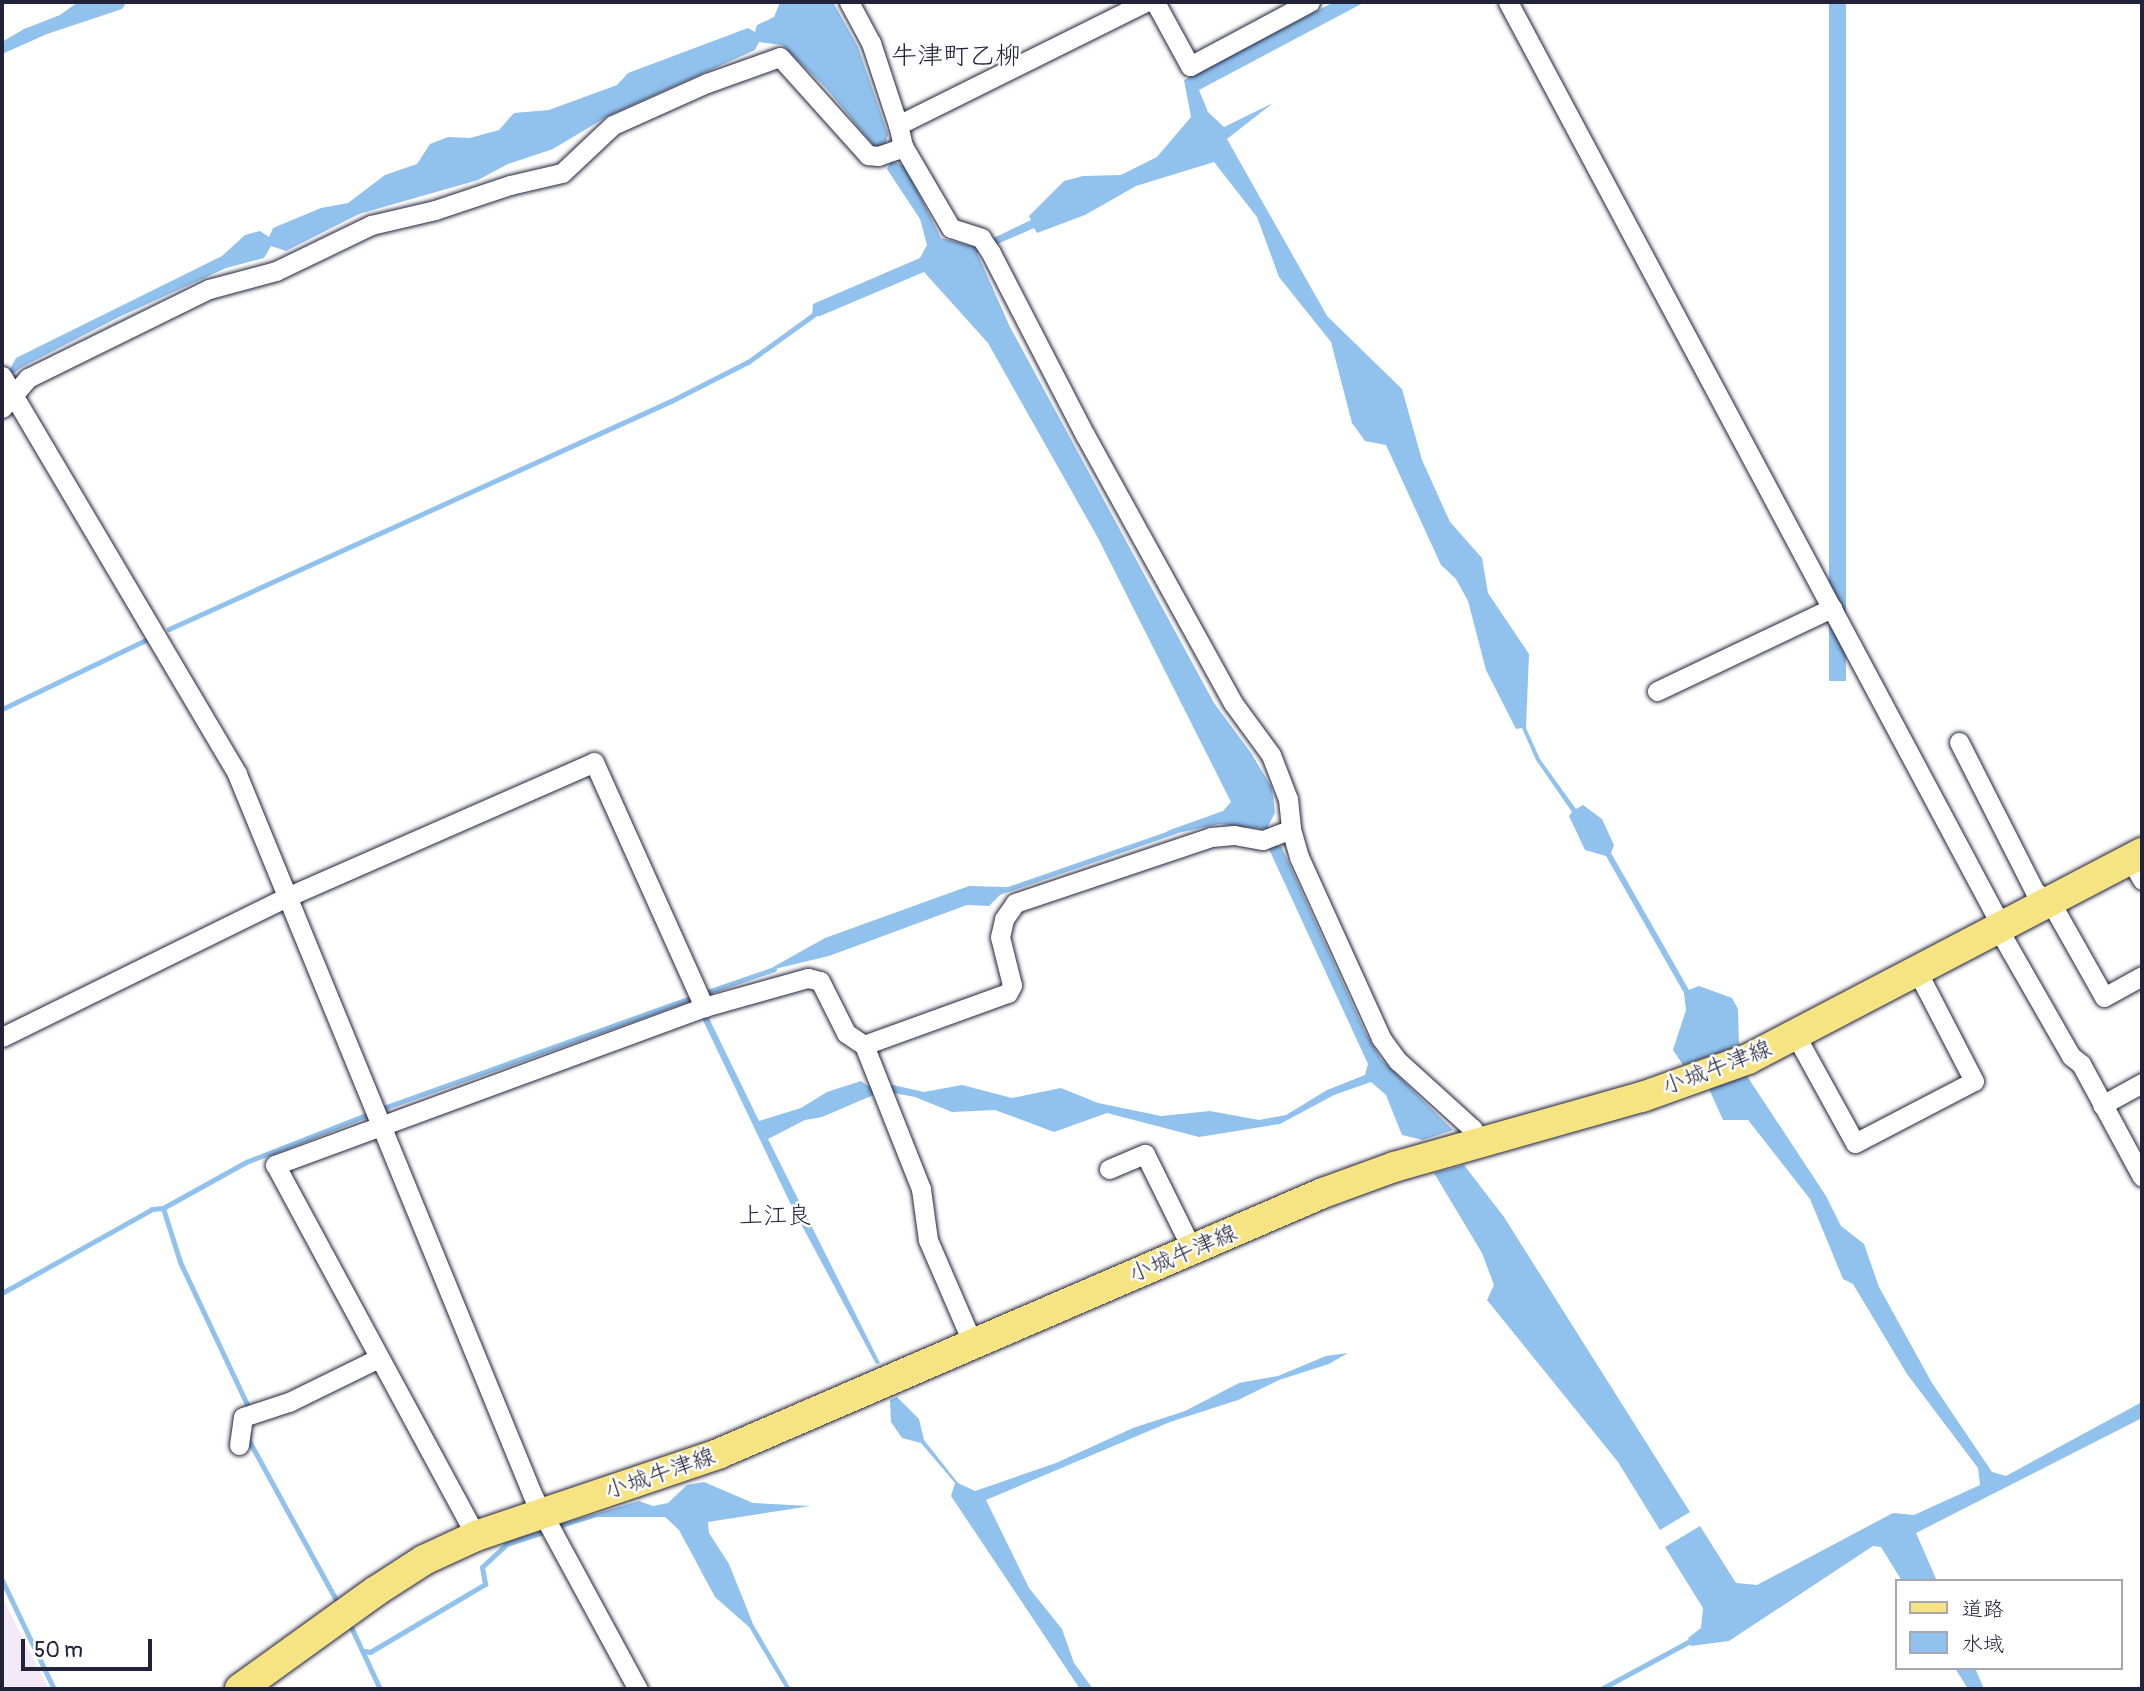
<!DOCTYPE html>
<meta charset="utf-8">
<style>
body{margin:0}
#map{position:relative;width:2144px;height:1691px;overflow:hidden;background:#fff;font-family:Pangolin,"Klee One",sans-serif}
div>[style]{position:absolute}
.built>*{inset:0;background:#f4eaf7}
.water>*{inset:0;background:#91c2ed;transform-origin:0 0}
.stream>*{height:5px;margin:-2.5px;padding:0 2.5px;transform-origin:2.5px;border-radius:2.5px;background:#91c2ed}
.roads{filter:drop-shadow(0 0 2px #22223b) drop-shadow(0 0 2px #22223b)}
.minor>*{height:19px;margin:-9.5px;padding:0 9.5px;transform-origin:9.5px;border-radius:9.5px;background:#fff}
.primary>*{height:30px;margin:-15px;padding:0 15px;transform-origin:15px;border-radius:15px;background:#f6e381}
span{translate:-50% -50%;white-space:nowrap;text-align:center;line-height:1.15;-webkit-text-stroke:5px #fff;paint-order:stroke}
.street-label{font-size:23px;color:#22223b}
.neighbourhood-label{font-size:24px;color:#22223b}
.quarter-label{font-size:26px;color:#22223b}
.frame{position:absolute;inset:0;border:4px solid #22223b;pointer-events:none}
.legend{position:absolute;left:1895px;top:1579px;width:228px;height:91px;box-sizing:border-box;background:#fff;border:2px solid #a7a7b1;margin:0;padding:9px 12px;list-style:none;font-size:21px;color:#22223b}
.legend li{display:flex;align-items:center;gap:14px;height:35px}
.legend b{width:35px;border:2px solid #a7a7b1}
.scale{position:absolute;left:21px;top:1639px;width:131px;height:32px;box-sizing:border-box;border:4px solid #22223b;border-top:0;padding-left:9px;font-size:21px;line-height:24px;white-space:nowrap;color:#22223b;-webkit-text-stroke:5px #fff;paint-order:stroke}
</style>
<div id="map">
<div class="built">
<i style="clip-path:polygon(2px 1597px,49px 1689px,2px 1689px)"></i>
</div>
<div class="water">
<i style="clip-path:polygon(78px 2px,127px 2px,122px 9px,47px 34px,2px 54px,2px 42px,24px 29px,60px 15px)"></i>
<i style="clip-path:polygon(780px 2px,833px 2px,858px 47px,888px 134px,886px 144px,894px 162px,905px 166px,941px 238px,975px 247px,1031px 220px,1029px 216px,1064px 181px,1083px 176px,1121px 175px,1157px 157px,1191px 117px,1184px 80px,1334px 2px,1365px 2px,1199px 90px,1208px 112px,1224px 127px,1273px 103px,1227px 139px,1327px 316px,1402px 389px,1422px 460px,1450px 522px,1482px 558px,1488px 593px,1529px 654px,1526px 728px,1540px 759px,1576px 809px,1583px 805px,1602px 819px,1614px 845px,1611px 853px,1689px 990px,1699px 986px,1732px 998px,1738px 1009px,1739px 1046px,1683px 1065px,1673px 1050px,1686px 1010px,1684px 993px,1606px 856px,1585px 850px,1569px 816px,1572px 812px,1536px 760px,1522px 728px,1516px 729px,1486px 670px,1468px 601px,1456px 579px,1441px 565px,1386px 445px,1365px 441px,1352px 423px,1331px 342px,1279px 277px,1257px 217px,1214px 162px,1136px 186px,1085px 215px,1037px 233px,1034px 228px,977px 253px,1010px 327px,1214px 703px,1251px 753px,1272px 788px,1275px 813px,1268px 826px,1276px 846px,1281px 846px,1365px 1032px,1381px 1059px,1453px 1130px,1423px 1140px,1402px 1135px,1386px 1095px,1371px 1082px,1334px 1095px,1280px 1124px,1199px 1137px,1107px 1113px,1054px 1132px,995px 1110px,952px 1112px,915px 1097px,883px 1091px,822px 1117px,805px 1120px,768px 1139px,880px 1363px,876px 1364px,793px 1209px,701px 1016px,707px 1014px,759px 1121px,801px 1108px,827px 1092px,861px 1081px,868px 1086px,893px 1085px,924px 1092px,962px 1085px,1012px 1098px,1061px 1088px,1098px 1103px,1161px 1116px,1210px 1111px,1259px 1120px,1286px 1115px,1327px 1090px,1365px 1075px,1368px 1064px,1269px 849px,1273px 847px,1265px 829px,1219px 824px,1169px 835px,1167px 831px,1223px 811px,1231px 802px,1098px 538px,988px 343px,924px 272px,820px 316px,812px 316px,813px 304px,920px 258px,927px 245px,920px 219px,887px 169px,890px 163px,880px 147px,874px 146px,826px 88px,782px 45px,759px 42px,755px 50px,608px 116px,553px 149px,508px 164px,478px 180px,359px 214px,286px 251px,271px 246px,264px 258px,226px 268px,119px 317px,22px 367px,13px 374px,9px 371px,16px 358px,222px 256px,245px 235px,260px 231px,269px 237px,273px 228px,321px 208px,348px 203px,385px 175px,417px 164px,430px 144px,448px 137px,470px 138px,499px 130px,514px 113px,549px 110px,617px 85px,628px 73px,748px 28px,755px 32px,757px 25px,774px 17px)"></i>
<i style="left:1829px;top:2px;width:17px;height:679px"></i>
<i style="clip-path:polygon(969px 886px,1008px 887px,989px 906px,967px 905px,829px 956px,766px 971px,825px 938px)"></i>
<i style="clip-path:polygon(1747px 1076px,1826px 1196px,1841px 1226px,1864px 1244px,1879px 1287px,1932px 1383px,1992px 1472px,2006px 1476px,2142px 1402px,2142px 1418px,1916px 1533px,1937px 1581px,1902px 1581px,1881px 1547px,1873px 1546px,1729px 1641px,1691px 1646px,1688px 1638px,1701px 1628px,1703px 1608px,1665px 1547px,1700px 1526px,1736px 1583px,1757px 1585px,1893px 1513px,1914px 1515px,1980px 1485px,1978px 1468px,1907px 1374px,1853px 1284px,1843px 1279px,1810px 1199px,1748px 1120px,1723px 1120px,1709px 1089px)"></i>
<i style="clip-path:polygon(1464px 1165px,1504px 1217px,1690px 1512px,1660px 1530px,1618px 1462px,1487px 1300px,1494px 1285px,1482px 1253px,1434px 1173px)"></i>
<i style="clip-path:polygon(1348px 1353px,1329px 1364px,1279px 1380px,1238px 1400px,1170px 1422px,986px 1500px,1029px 1588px,1062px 1629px,1074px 1663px,1093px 1689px,1080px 1689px,951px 1496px,955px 1483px,921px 1443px,902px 1438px,891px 1422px,890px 1400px,897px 1397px,919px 1419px,924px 1440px,958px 1483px,975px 1491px,1056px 1463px,1133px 1428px,1185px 1411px,1239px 1383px,1278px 1376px,1326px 1356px)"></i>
<i style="clip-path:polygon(704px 1482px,753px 1503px,811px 1506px,708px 1522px,709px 1533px,729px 1564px,753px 1624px,791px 1689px,786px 1689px,749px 1627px,715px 1597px,679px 1530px,665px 1517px,597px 1517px,562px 1528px,561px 1524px,639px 1501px,653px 1506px,668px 1503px,687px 1485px)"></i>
<i style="clip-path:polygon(1955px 1668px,1975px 1668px,1984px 1689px,1968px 1689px)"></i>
</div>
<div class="stream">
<i style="left:169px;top:629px;width:551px;rotate:-24.43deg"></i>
<i style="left:671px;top:401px;width:86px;rotate:-26.9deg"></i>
<i style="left:748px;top:362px;width:84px;rotate:-35.8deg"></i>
<i style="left:2px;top:709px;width:160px;rotate:-25.6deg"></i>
<i style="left:999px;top:892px;width:186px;rotate:-19.1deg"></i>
<i style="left:704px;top:993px;width:74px;rotate:-18.9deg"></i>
<i style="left:163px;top:1208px;width:57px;rotate:72.5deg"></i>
<i style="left:180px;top:1262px;width:165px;rotate:64.8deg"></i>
<i style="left:2px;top:1293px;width:172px;rotate:-29.2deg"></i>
<i style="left:152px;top:1209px;width:11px;rotate:-5deg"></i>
<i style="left:163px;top:1208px;width:95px;rotate:-29deg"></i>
<i style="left:246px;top:1162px;width:150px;rotate:-21.4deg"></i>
<i style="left:386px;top:1107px;width:327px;rotate:-19.7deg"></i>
<i style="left:249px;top:1434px;width:5px;rotate:101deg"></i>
<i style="left:248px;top:1439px;width:183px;rotate:61.3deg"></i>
<i style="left:2px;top:1580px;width:121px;rotate:64.5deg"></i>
<i style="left:351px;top:1627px;width:68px;rotate:64.9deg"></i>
<i style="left:365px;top:1651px;width:5px;rotate:11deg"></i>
<i style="left:370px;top:1652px;width:134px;rotate:-30.6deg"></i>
<i style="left:485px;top:1584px;width:17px;rotate:-100deg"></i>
<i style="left:482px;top:1567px;width:34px;rotate:-43deg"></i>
<i style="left:507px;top:1544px;width:41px;rotate:-18.4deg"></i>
<i style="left:1601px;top:1689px;width:106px;rotate:-28.3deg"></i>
</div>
<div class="roads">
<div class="minor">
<i style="left:1155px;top:2px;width:73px;rotate:61.3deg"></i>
<i style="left:1190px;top:66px;width:136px;rotate:-28.1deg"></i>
<i style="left:1508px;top:2px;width:1049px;rotate:61.9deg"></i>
<i style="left:2002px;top:927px;width:12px;rotate:81deg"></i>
<i style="left:2004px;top:939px;width:135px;rotate:60.2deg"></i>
<i style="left:2071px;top:1056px;width:13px;rotate:39deg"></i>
<i style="left:2081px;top:1064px;width:128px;rotate:61.6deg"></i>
<i style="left:898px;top:125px;width:277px;rotate:-26.4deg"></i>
<i style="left:903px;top:146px;width:95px;rotate:59.7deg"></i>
<i style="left:951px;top:228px;width:32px;rotate:18deg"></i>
<i style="left:981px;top:238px;width:18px;rotate:56deg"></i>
<i style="left:991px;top:253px;width:205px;rotate:62.7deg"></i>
<i style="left:1085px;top:435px;width:306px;rotate:61.1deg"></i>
<i style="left:1233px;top:703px;width:64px;rotate:53.8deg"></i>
<i style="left:1271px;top:755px;width:47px;rotate:68.9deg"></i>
<i style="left:1288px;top:799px;width:30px;rotate:84deg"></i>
<i style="left:2px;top:376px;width:462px;rotate:59.4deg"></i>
<i style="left:237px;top:774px;width:780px;rotate:67.71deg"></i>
<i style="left:533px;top:1496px;width:220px;rotate:61.5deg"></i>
<i style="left:2px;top:408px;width:40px;rotate:-49deg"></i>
<i style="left:28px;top:378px;width:202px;rotate:-26.2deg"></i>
<i style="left:209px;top:289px;width:69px;rotate:-15deg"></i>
<i style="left:276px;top:271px;width:106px;rotate:-25.8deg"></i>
<i style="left:371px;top:225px;width:66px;rotate:-13.2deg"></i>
<i style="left:435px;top:210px;width:79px;rotate:-18.4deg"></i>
<i style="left:510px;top:185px;width:53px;rotate:-13deg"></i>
<i style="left:562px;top:173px;width:70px;rotate:-43.3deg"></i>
<i style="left:613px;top:125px;width:103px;rotate:-24.1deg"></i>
<i style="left:707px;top:83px;width:77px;rotate:-19.6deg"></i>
<i style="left:780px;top:57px;width:132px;rotate:48.1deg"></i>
<i style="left:868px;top:155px;width:10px;rotate:6deg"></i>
<i style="left:878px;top:156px;width:18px;rotate:-19deg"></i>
<i style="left:895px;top:150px;width:9px;rotate:-27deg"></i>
<i style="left:903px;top:146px;width:22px;rotate:-103deg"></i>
<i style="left:898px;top:125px;width:86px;rotate:-108.2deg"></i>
<i style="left:871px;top:43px;width:47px;rotate:-118.2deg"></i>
<i style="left:1657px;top:691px;width:194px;rotate:-25.4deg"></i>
<i style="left:1959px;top:742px;width:168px;rotate:63.1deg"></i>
<i style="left:2035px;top:892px;width:17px;rotate:31deg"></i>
<i style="left:2050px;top:901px;width:110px;rotate:60.6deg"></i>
<i style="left:2104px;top:997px;width:43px;rotate:-28.9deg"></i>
<i style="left:2130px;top:858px;width:25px;rotate:61deg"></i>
<i style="left:1796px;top:1036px;width:122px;rotate:61.1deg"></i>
<i style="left:1855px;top:1143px;width:134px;rotate:-27.5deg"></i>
<i style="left:1974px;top:1081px;width:122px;rotate:-117.4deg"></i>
<i style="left:2px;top:1037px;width:318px;rotate:-26.2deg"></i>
<i style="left:287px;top:897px;width:335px;rotate:-23.7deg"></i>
<i style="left:594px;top:762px;width:269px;rotate:65.8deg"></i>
<i style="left:864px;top:1045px;width:153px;rotate:-19.9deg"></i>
<i style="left:1008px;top:993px;width:9px;rotate:-63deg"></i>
<i style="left:1012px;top:985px;width:49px;rotate:-104deg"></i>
<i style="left:1000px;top:937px;width:18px;rotate:-77deg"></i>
<i style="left:1004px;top:919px;width:19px;rotate:-55deg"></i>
<i style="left:1015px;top:903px;width:207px;rotate:-18.6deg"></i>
<i style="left:1211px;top:837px;width:23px;rotate:-5deg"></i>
<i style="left:1234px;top:835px;width:29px;rotate:10deg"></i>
<i style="left:1263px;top:840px;width:30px;rotate:-21deg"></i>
<i style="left:1291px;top:829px;width:29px;rotate:74deg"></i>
<i style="left:1299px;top:857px;width:199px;rotate:65.6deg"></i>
<i style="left:1381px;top:1038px;width:29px;rotate:54deg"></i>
<i style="left:1398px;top:1061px;width:100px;rotate:42.2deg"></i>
<i style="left:1472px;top:1128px;width:17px;rotate:57deg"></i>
<i style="left:2102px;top:1105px;width:46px;rotate:-28.8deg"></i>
<i style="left:1109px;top:1169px;width:39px;rotate:-23deg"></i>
<i style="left:1145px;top:1154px;width:106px;rotate:63.7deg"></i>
<i style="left:239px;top:1445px;width:28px;rotate:-82deg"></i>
<i style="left:243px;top:1417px;width:48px;rotate:-18.1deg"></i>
<i style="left:289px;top:1402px;width:100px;rotate:-26.1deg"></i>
<i style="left:476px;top:1536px;width:422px;rotate:-118.4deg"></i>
<i style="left:275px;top:1165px;width:457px;rotate:-20.2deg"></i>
<i style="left:704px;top:1007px;width:108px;rotate:-15.6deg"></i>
<i style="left:808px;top:978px;width:12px;rotate:14deg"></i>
<i style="left:820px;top:981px;width:58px;rotate:63.4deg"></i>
<i style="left:846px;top:1033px;width:22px;rotate:34deg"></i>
<i style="left:864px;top:1045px;width:155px;rotate:68.4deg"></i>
<i style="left:921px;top:1189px;width:51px;rotate:82.2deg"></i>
<i style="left:928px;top:1240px;width:113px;rotate:66.6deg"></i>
</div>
<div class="primary">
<i style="left:240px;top:1689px;width:168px;rotate:-35.8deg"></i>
<i style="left:376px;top:1591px;width:57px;rotate:-32.9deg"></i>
<i style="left:424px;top:1560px;width:57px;rotate:-24.8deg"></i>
<i style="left:476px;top:1536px;width:256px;rotate:-18.7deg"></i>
<i style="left:718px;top:1454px;width:659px;rotate:-23.34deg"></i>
<i style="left:1323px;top:1193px;width:76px;rotate:-20.1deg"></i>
<i style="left:1394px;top:1167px;width:258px;rotate:-15.8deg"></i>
<i style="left:1642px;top:1097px;width:113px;rotate:-19.7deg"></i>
<i style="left:1748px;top:1059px;width:445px;rotate:-27.6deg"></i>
</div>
</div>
<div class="street-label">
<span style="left:1717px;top:1068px;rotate:-21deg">小城牛津線</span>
<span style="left:1183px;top:1254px;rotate:-23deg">小城牛津線</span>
<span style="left:660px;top:1474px;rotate:-19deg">小城牛津線</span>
</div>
<div class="neighbourhood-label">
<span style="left:775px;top:1216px">上江良</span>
</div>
<div class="quarter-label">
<span style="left:956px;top:57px">牛津町乙柳</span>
</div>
<div class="frame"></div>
<ul class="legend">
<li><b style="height:9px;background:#f6e381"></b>道路</li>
<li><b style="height:19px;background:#91c2ed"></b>水域</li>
</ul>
<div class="scale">50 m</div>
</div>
